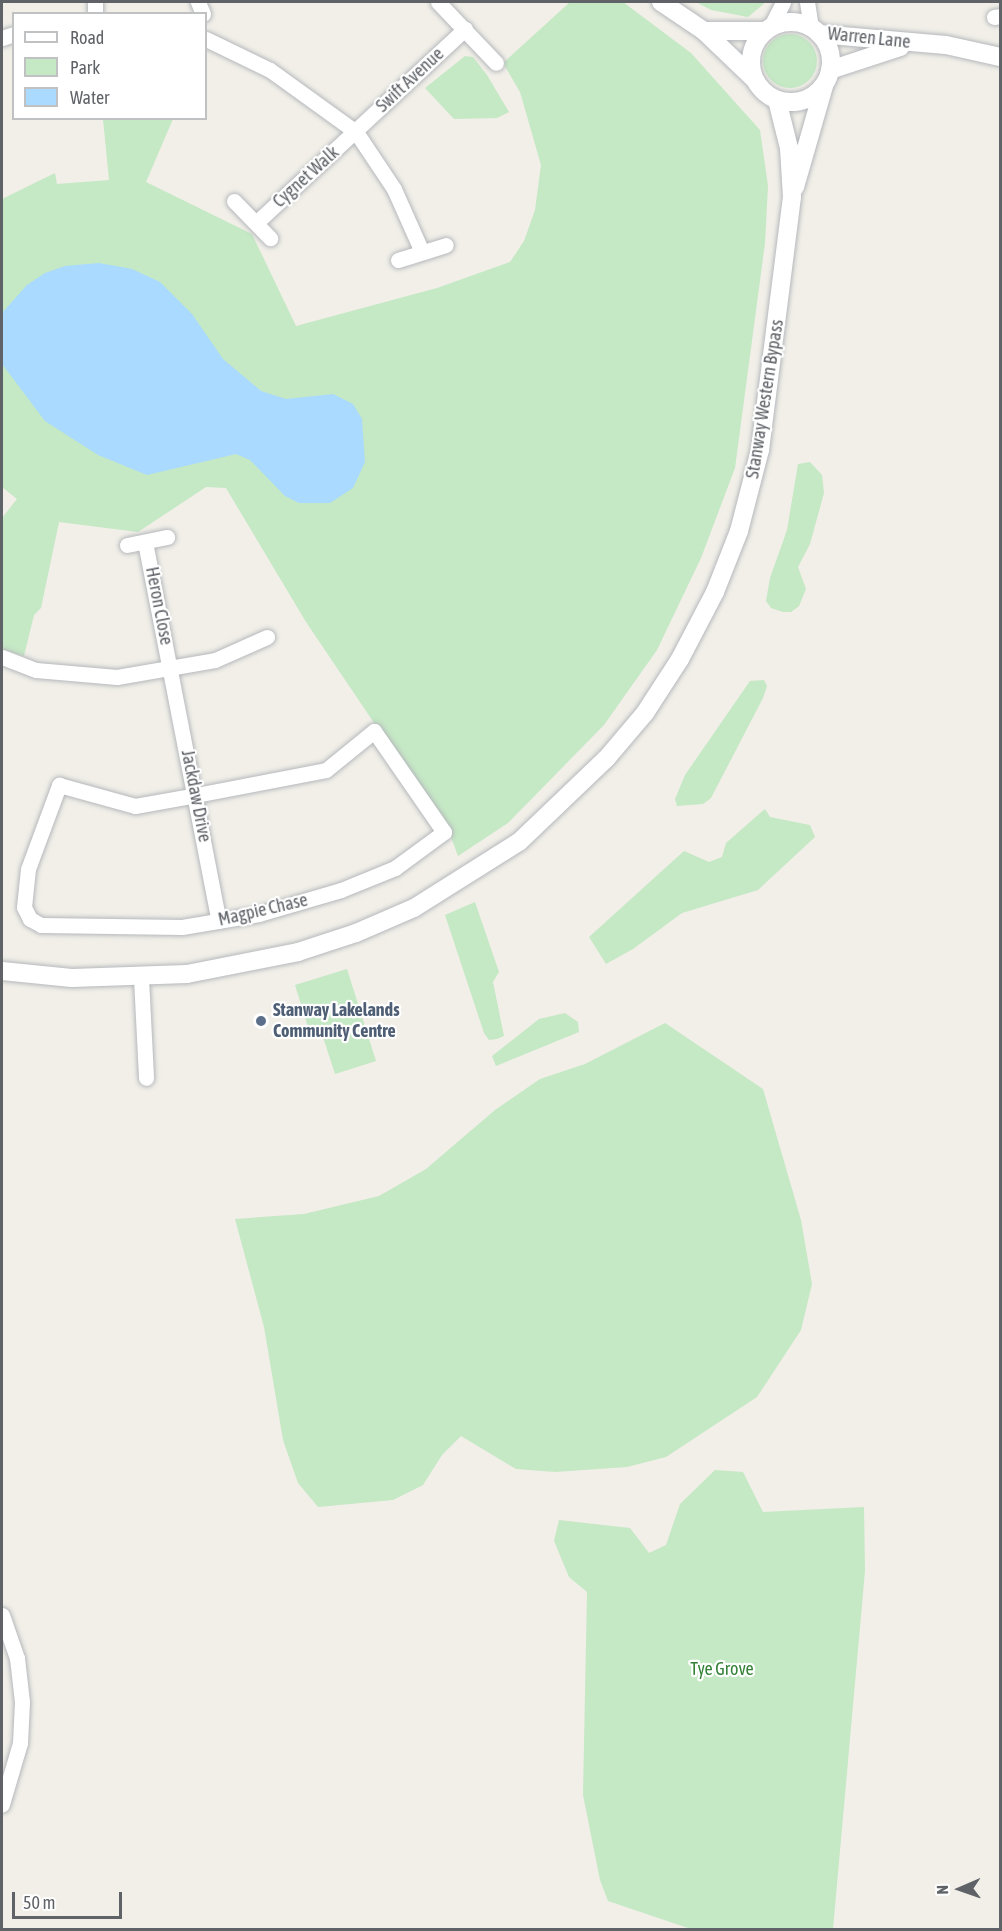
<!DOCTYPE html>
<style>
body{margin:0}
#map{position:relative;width:1002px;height:1931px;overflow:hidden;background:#f1efe8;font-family:"Asap Condensed",sans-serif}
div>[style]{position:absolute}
.green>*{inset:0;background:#c5e8c5}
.round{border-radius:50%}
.water>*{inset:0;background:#aadaff}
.roads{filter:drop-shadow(0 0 2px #b5b8bc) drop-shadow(0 0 2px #b5b8bc)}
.minor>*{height:15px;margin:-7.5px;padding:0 7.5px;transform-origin:7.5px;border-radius:7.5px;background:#fff}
.tertiary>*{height:18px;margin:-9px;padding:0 9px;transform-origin:9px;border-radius:9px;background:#fff}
.tertiary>.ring{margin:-9px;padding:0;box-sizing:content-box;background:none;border:18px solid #fff;border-radius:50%}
.dots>*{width:16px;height:16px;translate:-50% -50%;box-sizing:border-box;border:3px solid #fff;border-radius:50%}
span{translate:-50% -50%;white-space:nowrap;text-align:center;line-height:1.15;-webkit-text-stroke:4.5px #fff;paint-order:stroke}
.street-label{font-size:18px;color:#5f6368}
.service-label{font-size:18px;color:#4e5e75;font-weight:700}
.left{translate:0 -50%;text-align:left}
.park-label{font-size:18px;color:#348238}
.frame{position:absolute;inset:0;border:3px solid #5f6368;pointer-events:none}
.legend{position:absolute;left:12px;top:12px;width:195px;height:108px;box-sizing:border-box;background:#fff;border:2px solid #bfc1c3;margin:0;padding:8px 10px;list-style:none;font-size:18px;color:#5f6368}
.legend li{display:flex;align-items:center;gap:12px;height:30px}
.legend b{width:30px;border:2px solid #bfc1c3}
.north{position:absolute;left:930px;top:1859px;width:60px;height:60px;-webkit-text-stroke:4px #fff;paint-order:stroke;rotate:268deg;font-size:16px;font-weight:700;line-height:24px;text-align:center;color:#5f6368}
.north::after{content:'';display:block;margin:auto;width:21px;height:27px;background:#5f6368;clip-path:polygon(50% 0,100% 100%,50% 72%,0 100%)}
.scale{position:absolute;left:12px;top:1892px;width:110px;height:27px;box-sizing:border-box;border:3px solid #5f6368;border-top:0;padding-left:8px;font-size:18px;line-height:21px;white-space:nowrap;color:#5f6368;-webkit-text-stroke:4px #fff;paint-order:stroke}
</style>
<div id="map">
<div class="green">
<i style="clip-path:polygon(570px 2px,623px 2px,691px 53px,760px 130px,768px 186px,765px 243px,735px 468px,701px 558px,657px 650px,604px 725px,508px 823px,458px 856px,451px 837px,306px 622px,226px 488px,206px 487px,138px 532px,59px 522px,41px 608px,34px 615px,24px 656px,2px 649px,2px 518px,17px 499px,2px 487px,2px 199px,55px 173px,57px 184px,109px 180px,103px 119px,173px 119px,146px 182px,252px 234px,296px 326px,437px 288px,510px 262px,524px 241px,535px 210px,541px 165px,520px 92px,503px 63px)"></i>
<i style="clip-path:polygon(696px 2px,766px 2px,748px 17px,711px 10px)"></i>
<i class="round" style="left:763px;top:34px;width:54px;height:54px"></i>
<i style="clip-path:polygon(465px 56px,473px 57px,487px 75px,509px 112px,497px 118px,454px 119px,425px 88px)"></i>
<i style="clip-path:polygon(810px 462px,822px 475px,824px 493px,810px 544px,798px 567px,806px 589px,799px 606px,791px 612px,783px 612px,771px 608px,766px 601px,770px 578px,787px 530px,798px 464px)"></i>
<i style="clip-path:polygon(764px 680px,767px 686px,763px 698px,711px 798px,703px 804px,677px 806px,675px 799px,685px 775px,750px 681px)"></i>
<i style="clip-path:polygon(765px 809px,770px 817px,810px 825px,815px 837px,758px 890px,682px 913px,633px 949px,606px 964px,589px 937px,684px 851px,709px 862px,722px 857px,726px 843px)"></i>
<i style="clip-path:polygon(475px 902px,499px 972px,493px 982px,504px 1036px,497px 1039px,489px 1040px,484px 1033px,445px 915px)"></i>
<i style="clip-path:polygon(347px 969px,376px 1061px,335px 1074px,322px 1034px,311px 1037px,295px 985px)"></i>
<i style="clip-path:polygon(565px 1013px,578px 1022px,579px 1032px,496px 1066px,492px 1056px,539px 1019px)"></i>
<i style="clip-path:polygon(665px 1023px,763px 1089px,801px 1220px,812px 1284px,801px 1330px,757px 1397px,666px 1457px,627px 1467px,555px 1472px,516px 1469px,461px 1436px,442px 1455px,423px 1485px,393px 1500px,318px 1507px,298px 1483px,283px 1440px,264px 1327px,235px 1219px,304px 1214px,379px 1196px,426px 1169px,495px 1110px,540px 1079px,585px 1064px)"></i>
<i style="clip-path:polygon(715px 1470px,743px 1472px,763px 1512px,864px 1507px,865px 1571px,833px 1929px,691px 1929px,608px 1901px,600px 1880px,583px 1795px,587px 1592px,569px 1577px,554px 1541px,559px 1520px,630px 1528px,649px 1553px,666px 1545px,680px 1504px)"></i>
</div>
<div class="water">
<i style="clip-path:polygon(99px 263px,132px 269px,160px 282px,192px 314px,223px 359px,261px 391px,286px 399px,333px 394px,353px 404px,362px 419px,365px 462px,353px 488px,330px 503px,299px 503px,285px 496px,250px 460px,236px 454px,147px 475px,98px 455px,45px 421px,2px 364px,2px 313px,27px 285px,45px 273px,65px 266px)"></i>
</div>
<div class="roads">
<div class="minor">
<i style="left:198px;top:2px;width:13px;rotate:67deg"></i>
<i style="left:438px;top:2px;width:84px;rotate:46.4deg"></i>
<i style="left:807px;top:2px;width:26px;rotate:81deg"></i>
<i style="left:95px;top:14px;width:12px;rotate:-90deg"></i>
<i style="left:994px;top:17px;width:6px;rotate:-9deg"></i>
<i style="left:770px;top:28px;width:29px;rotate:-63deg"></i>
<i style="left:2px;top:38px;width:13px;rotate:-18deg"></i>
<i style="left:206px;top:39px;width:71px;rotate:25.8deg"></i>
<i style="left:270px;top:70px;width:106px;rotate:35.8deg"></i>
<i style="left:356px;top:132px;width:69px;rotate:56.3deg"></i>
<i style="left:394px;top:189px;width:69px;rotate:66deg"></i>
<i style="left:234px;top:201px;width:52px;rotate:45.8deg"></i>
<i style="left:257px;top:222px;width:284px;rotate:-42.9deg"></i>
<i style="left:398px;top:260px;width:50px;rotate:-17.4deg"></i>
<i style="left:145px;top:542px;width:386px;rotate:79deg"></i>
<i style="left:127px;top:545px;width:41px;rotate:-11.3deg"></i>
<i style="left:2px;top:657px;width:36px;rotate:21deg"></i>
<i style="left:36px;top:670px;width:81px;rotate:4.9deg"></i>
<i style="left:117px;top:677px;width:99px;rotate:-9.8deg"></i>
<i style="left:215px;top:660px;width:57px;rotate:-23.9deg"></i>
<i style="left:374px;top:731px;width:123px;rotate:55.3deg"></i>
<i style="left:444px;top:832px;width:61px;rotate:143.7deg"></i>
<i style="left:395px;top:868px;width:58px;rotate:157.8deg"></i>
<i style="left:341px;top:890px;width:85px;rotate:163.7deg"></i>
<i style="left:259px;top:914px;width:78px;rotate:170.4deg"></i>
<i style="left:182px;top:927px;width:141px;rotate:-179.2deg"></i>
<i style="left:41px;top:925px;width:13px;rotate:-151deg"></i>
<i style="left:30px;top:919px;width:13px;rotate:-117deg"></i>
<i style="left:24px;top:907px;width:38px;rotate:-84deg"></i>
<i style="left:28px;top:869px;width:90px;rotate:-69.7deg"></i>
<i style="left:59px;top:785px;width:79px;rotate:15.4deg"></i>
<i style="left:135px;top:806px;width:62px;rotate:-10.2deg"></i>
<i style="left:196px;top:795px;width:132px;rotate:-10.9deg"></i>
<i style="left:326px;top:770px;width:62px;rotate:-39.1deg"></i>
<i style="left:141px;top:978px;width:100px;rotate:87.1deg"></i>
<i style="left:2px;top:1615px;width:46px;rotate:70.8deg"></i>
<i style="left:17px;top:1658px;width:44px;rotate:83.5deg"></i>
<i style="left:22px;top:1702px;width:41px;rotate:92.8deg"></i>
<i style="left:20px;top:1743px;width:64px;rotate:106.4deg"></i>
</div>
<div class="tertiary">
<i style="left:661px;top:2px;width:52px;rotate:34deg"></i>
<i style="left:704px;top:31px;width:68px;rotate:43.8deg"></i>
<i class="ring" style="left:751px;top:22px;width:62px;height:62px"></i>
<i style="left:704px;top:31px;width:61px"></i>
<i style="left:819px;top:34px;width:127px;rotate:5deg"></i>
<i style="left:946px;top:45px;width:55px;rotate:12.5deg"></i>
<i style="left:830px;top:70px;width:74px;rotate:-18.2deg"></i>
<i style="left:795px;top:187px;width:105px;rotate:-74deg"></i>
<i style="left:2px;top:971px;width:70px;rotate:5.7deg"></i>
<i style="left:72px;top:978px;width:115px;rotate:-2deg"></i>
<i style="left:187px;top:974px;width:113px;rotate:-11.2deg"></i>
<i style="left:298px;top:952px;width:61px;rotate:-18.1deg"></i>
<i style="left:356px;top:933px;width:63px;rotate:-23.3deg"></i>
<i style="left:414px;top:908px;width:124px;rotate:-32.2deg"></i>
<i style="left:519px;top:842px;width:120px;rotate:-43.7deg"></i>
<i style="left:606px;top:759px;width:60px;rotate:-49.7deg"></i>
<i style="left:645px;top:713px;width:64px;rotate:-57.1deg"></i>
<i style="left:680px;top:659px;width:76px;rotate:-62.4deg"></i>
<i style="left:715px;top:592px;width:66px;rotate:-68.5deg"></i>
<i style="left:739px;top:531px;width:84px;rotate:-75.5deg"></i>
<i style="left:760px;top:450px;width:255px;rotate:-82.8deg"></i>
<i style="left:792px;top:197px;width:49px;rotate:-93.5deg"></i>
<i style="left:789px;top:148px;width:49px;rotate:-104deg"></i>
</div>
</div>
<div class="dots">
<i style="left:261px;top:1021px;background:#5c6f8a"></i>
</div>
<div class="street-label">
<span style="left:869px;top:38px;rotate:6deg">Warren Lane</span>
<span style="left:410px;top:80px;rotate:-43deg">Swift Avenue</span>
<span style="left:306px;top:177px;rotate:-42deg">Cygnet Walk</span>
<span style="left:765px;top:399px;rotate:-81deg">Stanway Western Bypass</span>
<span style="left:159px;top:606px;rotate:79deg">Heron Close</span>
<span style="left:196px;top:796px;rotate:79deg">Jackdaw Drive</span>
<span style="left:263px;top:910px;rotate:-13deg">Magpie Chase</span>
</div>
<div class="service-label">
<span class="left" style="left:273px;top:1021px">Stanway Lakelands<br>Community Centre</span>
</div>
<div class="park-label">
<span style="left:722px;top:1669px">Tye Grove</span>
</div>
<div class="frame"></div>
<ul class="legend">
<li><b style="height:8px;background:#fff"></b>Road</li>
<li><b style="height:16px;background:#c5e8c5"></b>Park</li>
<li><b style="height:16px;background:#aadaff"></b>Water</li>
</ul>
<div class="north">N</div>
<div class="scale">50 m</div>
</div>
